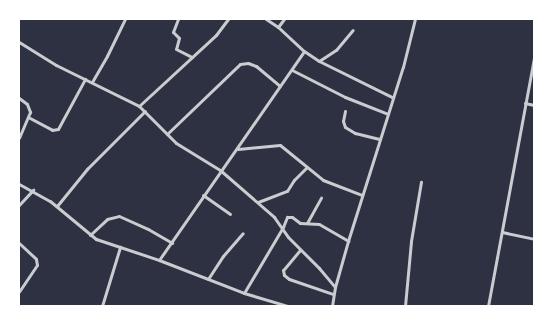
<!DOCTYPE html>
<style>
body{margin:0}
#map{position:relative;width:553px;height:325px;overflow:hidden;background:#2d3142;font-family:Poppins,sans-serif}
div>[style]{position:absolute}
.minor>*{height:3px;margin:-1.5px;padding:0 1.5px;transform-origin:1.5px;border-radius:1.5px;background:#caccd0}
span{translate:-50% -50%;white-space:nowrap;text-align:center;line-height:1.15;-webkit-text-stroke:3px #fff;paint-order:stroke}
.frame{position:absolute;inset:0;border:20px solid #fff;pointer-events:none}
</style>
<div id="map">
<div class="minor">
<i style="left:178px;top:19px;width:14px;rotate:111deg"></i>
<i style="left:173px;top:32px;width:8px;rotate:45deg"></i>
<i style="left:179px;top:38px;width:11px;rotate:105deg"></i>
<i style="left:176px;top:49px;width:18px;rotate:27deg"></i>
<i style="left:266px;top:19px;width:14px;rotate:34deg"></i>
<i style="left:278px;top:27px;width:35px;rotate:43deg"></i>
<i style="left:304px;top:51px;width:18px;rotate:34deg"></i>
<i style="left:319px;top:61px;width:81px;rotate:26.3deg"></i>
<i style="left:278px;top:27px;width:10px;rotate:-53deg"></i>
<i style="left:19px;top:42px;width:44px;rotate:31.9deg"></i>
<i style="left:56px;top:65px;width:93px;rotate:26.3deg"></i>
<i style="left:139px;top:106px;width:52px;rotate:45deg"></i>
<i style="left:176px;top:143px;width:52px;rotate:31.5deg"></i>
<i style="left:220px;top:170px;width:72px;rotate:41deg"></i>
<i style="left:274px;top:217px;width:24px;rotate:55deg"></i>
<i style="left:288px;top:237px;width:44px;rotate:45deg"></i>
<i style="left:319px;top:268px;width:25px;rotate:50deg"></i>
<i style="left:319px;top:61px;width:20px;rotate:-33deg"></i>
<i style="left:336px;top:50px;width:26px;rotate:-50deg"></i>
<i style="left:292px;top:70px;width:59px;rotate:27deg"></i>
<i style="left:345px;top:97px;width:46px;rotate:21.6deg"></i>
<i style="left:92px;top:82px;width:30px;rotate:-60deg"></i>
<i style="left:107px;top:56px;width:41px;rotate:-64.1deg"></i>
<i style="left:19px;top:98px;width:10px;rotate:37deg"></i>
<i style="left:27px;top:104px;width:9px;rotate:69deg"></i>
<i style="left:30px;top:112px;width:28px;rotate:113deg"></i>
<i style="left:525px;top:103px;width:9px;rotate:13deg"></i>
<i style="left:139px;top:106px;width:105px;rotate:-42.7deg"></i>
<i style="left:216px;top:35px;width:20px;rotate:-53deg"></i>
<i style="left:345px;top:111px;width:10px;rotate:101deg"></i>
<i style="left:343px;top:121px;width:6px;rotate:72deg"></i>
<i style="left:345px;top:127px;width:12px;rotate:31deg"></i>
<i style="left:355px;top:133px;width:25px;rotate:14deg"></i>
<i style="left:28px;top:117px;width:27px;rotate:28deg"></i>
<i style="left:52px;top:130px;width:6px;rotate:-9deg"></i>
<i style="left:58px;top:129px;width:57px;rotate:-61.6deg"></i>
<i style="left:167px;top:134px;width:101px;rotate:-43.8deg"></i>
<i style="left:240px;top:64px;width:8px;rotate:-7deg"></i>
<i style="left:248px;top:63px;width:9px;rotate:21deg"></i>
<i style="left:256px;top:66px;width:31px;rotate:40deg"></i>
<i style="left:238px;top:149px;width:42px;rotate:-5.4deg"></i>
<i style="left:280px;top:145px;width:55px;rotate:39.1deg"></i>
<i style="left:323px;top:180px;width:42px;rotate:21deg"></i>
<i style="left:19px;top:184px;width:35px;rotate:29deg"></i>
<i style="left:50px;top:201px;width:60px;rotate:39.6deg"></i>
<i style="left:96px;top:239px;width:66px;rotate:18.4deg"></i>
<i style="left:159px;top:260px;width:91px;rotate:21.2deg"></i>
<i style="left:244px;top:293px;width:46px;rotate:16.5deg"></i>
<i style="left:203px;top:195px;width:33px;rotate:35deg"></i>
<i style="left:258px;top:202px;width:31px;rotate:-21deg"></i>
<i style="left:287px;top:191px;width:13px;rotate:-58deg"></i>
<i style="left:294px;top:180px;width:18px;rotate:-45deg"></i>
<i style="left:19px;top:205px;width:21px;rotate:-47deg"></i>
<i style="left:57px;top:206px;width:48px;rotate:-51deg"></i>
<i style="left:87px;top:169px;width:82px;rotate:-45deg"></i>
<i style="left:307px;top:223px;width:29px;rotate:-61deg"></i>
<i style="left:502px;top:232px;width:33px;rotate:12deg"></i>
<i style="left:90px;top:235px;width:23px;rotate:-43deg"></i>
<i style="left:107px;top:219px;width:12px;rotate:-14deg"></i>
<i style="left:119px;top:216px;width:32px;rotate:24deg"></i>
<i style="left:148px;top:229px;width:28px;rotate:30deg"></i>
<i style="left:19px;top:243px;width:23px;rotate:43deg"></i>
<i style="left:36px;top:259px;width:6px;rotate:81deg"></i>
<i style="left:37px;top:265px;width:32px;rotate:124deg"></i>
<i style="left:300px;top:250px;width:26px;rotate:130deg"></i>
<i style="left:283px;top:270px;width:5px;rotate:79deg"></i>
<i style="left:284px;top:275px;width:6px;rotate:39deg"></i>
<i style="left:289px;top:279px;width:46px;rotate:18.8deg"></i>
<i style="left:159px;top:260px;width:254px;rotate:-55.2deg"></i>
<i style="left:208px;top:279px;width:27px;rotate:-57deg"></i>
<i style="left:223px;top:256px;width:30px;rotate:-49deg"></i>
<i style="left:244px;top:293px;width:77px;rotate:-59.4deg"></i>
<i style="left:283px;top:227px;width:11px;rotate:-68deg"></i>
<i style="left:287px;top:217px;width:5px"></i>
<i style="left:292px;top:217px;width:10px;rotate:37deg"></i>
<i style="left:300px;top:223px;width:19px;rotate:3deg"></i>
<i style="left:319px;top:224px;width:34px;rotate:30deg"></i>
<i style="left:102px;top:306px;width:62px;rotate:-73deg"></i>
<i style="left:332px;top:306px;width:19px;rotate:-81deg"></i>
<i style="left:335px;top:287px;width:48px;rotate:-74.2deg"></i>
<i style="left:348px;top:241px;width:182px;rotate:-72.5deg"></i>
<i style="left:403px;top:67px;width:49px;rotate:-76deg"></i>
<i style="left:405px;top:306px;width:65px;rotate:-84.7deg"></i>
<i style="left:411px;top:241px;width:60px;rotate:-80.4deg"></i>
<i style="left:488px;top:306px;width:252px;rotate:-79.5deg"></i>
</div>
<div class="frame"></div>
</div>
